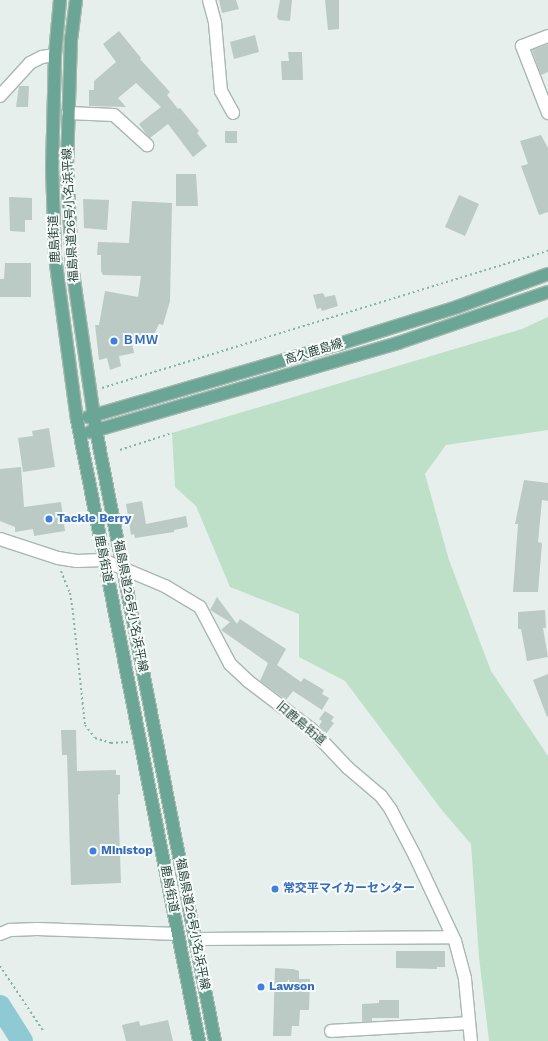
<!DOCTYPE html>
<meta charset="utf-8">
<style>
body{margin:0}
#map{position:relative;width:548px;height:1041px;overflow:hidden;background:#e6efeb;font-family:"Work Sans","Noto Sans JP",sans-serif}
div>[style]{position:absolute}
.green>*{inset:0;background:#bfe0c8}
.river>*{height:22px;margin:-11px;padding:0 11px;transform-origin:11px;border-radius:11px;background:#8ec9d4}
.building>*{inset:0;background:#bbcac4}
.path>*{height:2px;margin-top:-1px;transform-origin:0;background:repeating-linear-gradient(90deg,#86b3a5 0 2px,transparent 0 5px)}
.roads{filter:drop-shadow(1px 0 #a8b8b2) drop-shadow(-1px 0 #a8b8b2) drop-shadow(0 1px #a8b8b2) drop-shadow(0 -1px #a8b8b2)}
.minor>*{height:12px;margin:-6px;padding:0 6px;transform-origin:6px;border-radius:6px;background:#fff}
.major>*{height:12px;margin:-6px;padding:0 6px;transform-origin:6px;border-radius:6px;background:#6aa596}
.dots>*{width:11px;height:11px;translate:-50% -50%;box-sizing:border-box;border:2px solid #f7fbf9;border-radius:50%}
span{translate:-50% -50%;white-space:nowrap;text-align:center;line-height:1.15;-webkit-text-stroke:4px #f7fbf9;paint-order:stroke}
.street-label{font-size:12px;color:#24423a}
.shop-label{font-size:12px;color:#366cbe;font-weight:700}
.left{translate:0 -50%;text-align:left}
</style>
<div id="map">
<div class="green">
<div style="clip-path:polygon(548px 317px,548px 430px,446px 445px,425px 474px,449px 560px,491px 671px,548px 756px,548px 1041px,489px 1041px,479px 957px,471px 844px,441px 809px,345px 681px,299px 657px,299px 614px,230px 587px,196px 506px,175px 487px,172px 433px,522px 329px)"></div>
</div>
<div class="river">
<div style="left:0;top:1006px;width:41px;rotate:57.8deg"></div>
</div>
<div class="building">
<div style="clip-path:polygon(219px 0,236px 0,239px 9px,222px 13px)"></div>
<div style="clip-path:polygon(280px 0,292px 0,290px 21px,279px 20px,277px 17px)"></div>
<div style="clip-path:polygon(325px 0,339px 0,339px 29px,328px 30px)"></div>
<div style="clip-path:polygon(119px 31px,141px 58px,140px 59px,170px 92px,167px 95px,178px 109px,180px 108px,199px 131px,197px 133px,207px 146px,193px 157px,168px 124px,150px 138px,147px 135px,139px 124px,161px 107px,136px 83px,118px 98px,126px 107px,89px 106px,89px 90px,94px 90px,94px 81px,116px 62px,103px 44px)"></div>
<div style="clip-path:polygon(255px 35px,259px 52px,234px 59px,230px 42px)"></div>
<div style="clip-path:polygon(548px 44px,548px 72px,541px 75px,532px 50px)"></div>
<div style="clip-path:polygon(288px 52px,302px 52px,303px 80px,282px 80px,281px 61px,289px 61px)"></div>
<div style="clip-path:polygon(19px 86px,29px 86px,28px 107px,16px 107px)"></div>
<div style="clip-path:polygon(225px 131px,237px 131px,237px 143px,225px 143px)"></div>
<div style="clip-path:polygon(541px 135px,548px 148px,548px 212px,539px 215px,521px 166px,528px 164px,520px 141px)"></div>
<div style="clip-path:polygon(176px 174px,196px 174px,198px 206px,176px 206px)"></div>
<div style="clip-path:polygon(459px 195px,479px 204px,465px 236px,445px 227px)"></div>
<div style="clip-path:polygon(9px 197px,32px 198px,32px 220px,25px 220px,25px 232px,10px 231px)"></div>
<div style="clip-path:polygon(83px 199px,109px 200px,107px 230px,84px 228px)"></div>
<div style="clip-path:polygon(132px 201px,172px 203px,170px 301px,163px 325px,159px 324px,149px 345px,132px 344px,134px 353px,119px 356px,121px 366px,110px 370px,107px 358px,99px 360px,95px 325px,99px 325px,105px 291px,138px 297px,141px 276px,103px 275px,101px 271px,101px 255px,97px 255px,98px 242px,129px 243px)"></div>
<div style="clip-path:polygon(5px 263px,31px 263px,31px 297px,0 297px,0 279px,4px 279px)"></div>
<div style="clip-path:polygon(323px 293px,325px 297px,335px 295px,338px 306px,322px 311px,321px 308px,317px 309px,313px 295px)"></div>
<div style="clip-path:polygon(49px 428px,55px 467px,23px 472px,18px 438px,33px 436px,32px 431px)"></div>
<div style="clip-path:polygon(21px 467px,24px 507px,61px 502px,65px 531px,34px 536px,33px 529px,15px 532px,15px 527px,0 521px,0 469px)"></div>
<div style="clip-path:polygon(524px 480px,548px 483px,548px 501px,542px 500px,538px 542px,542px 543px,538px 592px,513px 592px,518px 524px,515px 524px)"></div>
<div style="clip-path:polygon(142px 501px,146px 524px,186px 516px,188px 527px,174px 530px,174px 532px,135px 538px,134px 534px,131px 535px,126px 504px)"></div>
<div style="clip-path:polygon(217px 597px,237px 624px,240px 619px,286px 649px,277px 665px,301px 682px,304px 678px,324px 690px,322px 694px,329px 698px,322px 710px,293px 691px,286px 700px,260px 681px,268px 663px,221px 630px,230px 622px,210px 610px)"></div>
<div style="clip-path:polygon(545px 610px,546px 628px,543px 628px,548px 657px,527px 661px,521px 629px,518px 629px,518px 612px)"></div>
<div style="clip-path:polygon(548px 674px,548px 716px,547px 717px,533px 680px)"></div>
<div style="clip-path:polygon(325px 711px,334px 717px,331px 721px,334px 723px,326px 734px,319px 726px,322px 721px,319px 719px)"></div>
<div style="clip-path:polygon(61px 730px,76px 730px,77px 771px,116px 770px,116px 775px,120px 775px,120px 794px,118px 795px,121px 883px,71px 885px,67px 755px,62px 755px)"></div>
<div style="clip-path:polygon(396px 951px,445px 951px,445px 967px,437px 967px,437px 969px,396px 968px)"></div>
<div style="clip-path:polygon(275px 968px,293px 969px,299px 971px,299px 979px,310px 979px,309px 1010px,300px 1010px,299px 1026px,292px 1026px,291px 1036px,273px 1036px)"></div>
<div style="clip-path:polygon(379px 1000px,399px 1000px,399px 1018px,372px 1018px,372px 1021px,362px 1022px,362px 1004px,379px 1003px)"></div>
<div style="clip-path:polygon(168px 1020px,173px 1041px,126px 1041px,122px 1025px,139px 1021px,140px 1026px)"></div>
</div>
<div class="path">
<div style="left:102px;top:388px;width:467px;rotate:-17.1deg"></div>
<div style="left:120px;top:450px;width:55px;rotate:-18.1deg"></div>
<div style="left:61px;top:571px;width:24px;rotate:68deg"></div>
<div style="left:70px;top:593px;width:20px;rotate:81deg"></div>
<div style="left:73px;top:613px;width:113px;rotate:83.9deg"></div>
<div style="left:85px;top:725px;width:16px;rotate:52deg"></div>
<div style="left:95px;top:738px;width:17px;rotate:17deg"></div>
<div style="left:111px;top:743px;width:18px;rotate:-3deg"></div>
<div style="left:0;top:966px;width:79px;rotate:56.3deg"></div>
</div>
<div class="roads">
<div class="minor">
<div style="left:209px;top:0;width:24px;rotate:75deg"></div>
<div style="left:215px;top:23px;width:68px;rotate:85deg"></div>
<div style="left:221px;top:91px;width:25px;rotate:61deg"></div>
<div style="left:548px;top:36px;width:28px;rotate:159deg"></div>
<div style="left:522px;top:46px;width:72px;rotate:68.8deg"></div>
<div style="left:0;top:96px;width:45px;rotate:-47.7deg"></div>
<div style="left:30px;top:63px;width:13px;rotate:-27deg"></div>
<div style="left:42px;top:57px;width:13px;rotate:-9deg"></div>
<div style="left:68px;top:113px;width:46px;rotate:2.5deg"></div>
<div style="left:114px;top:115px;width:45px;rotate:42.3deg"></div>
<div style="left:0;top:539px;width:61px;rotate:18.1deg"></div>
<div style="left:58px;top:558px;width:19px;rotate:9deg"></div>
<div style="left:77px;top:561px;width:26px;rotate:-2deg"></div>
<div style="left:103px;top:560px;width:67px;rotate:22.8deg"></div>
<div style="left:165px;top:586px;width:41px;rotate:31deg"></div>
<div style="left:200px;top:607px;width:64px;rotate:62.2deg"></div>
<div style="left:230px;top:664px;width:25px;rotate:43deg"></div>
<div style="left:248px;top:681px;width:78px;rotate:37.2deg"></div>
<div style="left:310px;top:728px;width:55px;rotate:46.5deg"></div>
<div style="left:348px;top:768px;width:43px;rotate:40.3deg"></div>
<div style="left:381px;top:796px;width:17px;rotate:54deg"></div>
<div style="left:391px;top:810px;width:52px;rotate:62.4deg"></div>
<div style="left:415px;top:856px;width:94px;rotate:64.8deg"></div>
<div style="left:455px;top:941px;width:39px;rotate:75deg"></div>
<div style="left:465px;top:979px;width:62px;rotate:84.5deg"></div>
<div style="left:0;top:934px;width:11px;rotate:-22deg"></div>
<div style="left:10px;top:930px;width:27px;rotate:-2deg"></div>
<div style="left:37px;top:929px;width:141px;rotate:2deg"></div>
<div style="left:195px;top:939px;width:258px;rotate:-0.4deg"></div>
<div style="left:331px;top:1031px;width:138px;rotate:-3.3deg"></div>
</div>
<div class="major">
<div style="left:60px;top:0;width:55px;rotate:95.2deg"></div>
<div style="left:55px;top:55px;width:111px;rotate:91.5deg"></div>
<div style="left:52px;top:166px;width:91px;rotate:88.1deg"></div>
<div style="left:55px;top:257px;width:164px;rotate:82.3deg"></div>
<div style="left:77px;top:420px;width:633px;rotate:78.89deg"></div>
<div style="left:76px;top:0;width:38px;rotate:97deg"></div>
<div style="left:71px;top:38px;width:130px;rotate:91.8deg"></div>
<div style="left:67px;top:168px;width:98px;rotate:87.1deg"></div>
<div style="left:72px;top:266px;width:166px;rotate:81.7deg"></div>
<div style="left:96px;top:430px;width:622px;rotate:78.98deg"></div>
<div style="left:88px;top:417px;width:258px;rotate:-16.2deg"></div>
<div style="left:336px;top:345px;width:127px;rotate:-17.4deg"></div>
<div style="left:457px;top:307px;width:97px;rotate:-19.9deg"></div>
<div style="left:90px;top:432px;width:321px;rotate:-16.1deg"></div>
<div style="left:398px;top:343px;width:158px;rotate:-18.8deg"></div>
</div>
</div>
<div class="dots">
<div style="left:114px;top:341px;background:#3f7fe0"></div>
<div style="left:49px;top:519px;background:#3f7fe0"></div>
<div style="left:93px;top:851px;background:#3f7fe0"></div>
<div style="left:275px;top:889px;background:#3f7fe0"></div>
<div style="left:261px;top:987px;background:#3f7fe0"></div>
</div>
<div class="street-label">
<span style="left:71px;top:215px;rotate:-93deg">福島県道26号小名浜平線</span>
<span style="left:55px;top:239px;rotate:-93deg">鹿島街道</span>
<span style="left:314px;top:352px;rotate:-17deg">高久鹿島線</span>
<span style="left:103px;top:559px;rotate:79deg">鹿島街道</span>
<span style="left:130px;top:606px;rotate:79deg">福島県道26号小名浜平線</span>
<span style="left:301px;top:724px;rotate:40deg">旧鹿島街道</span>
<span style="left:169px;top:889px;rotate:79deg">鹿島街道</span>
<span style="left:192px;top:924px;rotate:79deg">福島県道26号小名浜平線</span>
</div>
<div class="shop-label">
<span class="left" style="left:122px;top:341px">ＢＭＷ</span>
<span class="left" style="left:57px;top:519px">Tackle Berry</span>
<span class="left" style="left:101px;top:851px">Ministop</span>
<span class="left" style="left:283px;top:889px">常交平マイカーセンター</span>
<span class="left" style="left:269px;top:987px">Lawson</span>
</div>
</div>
